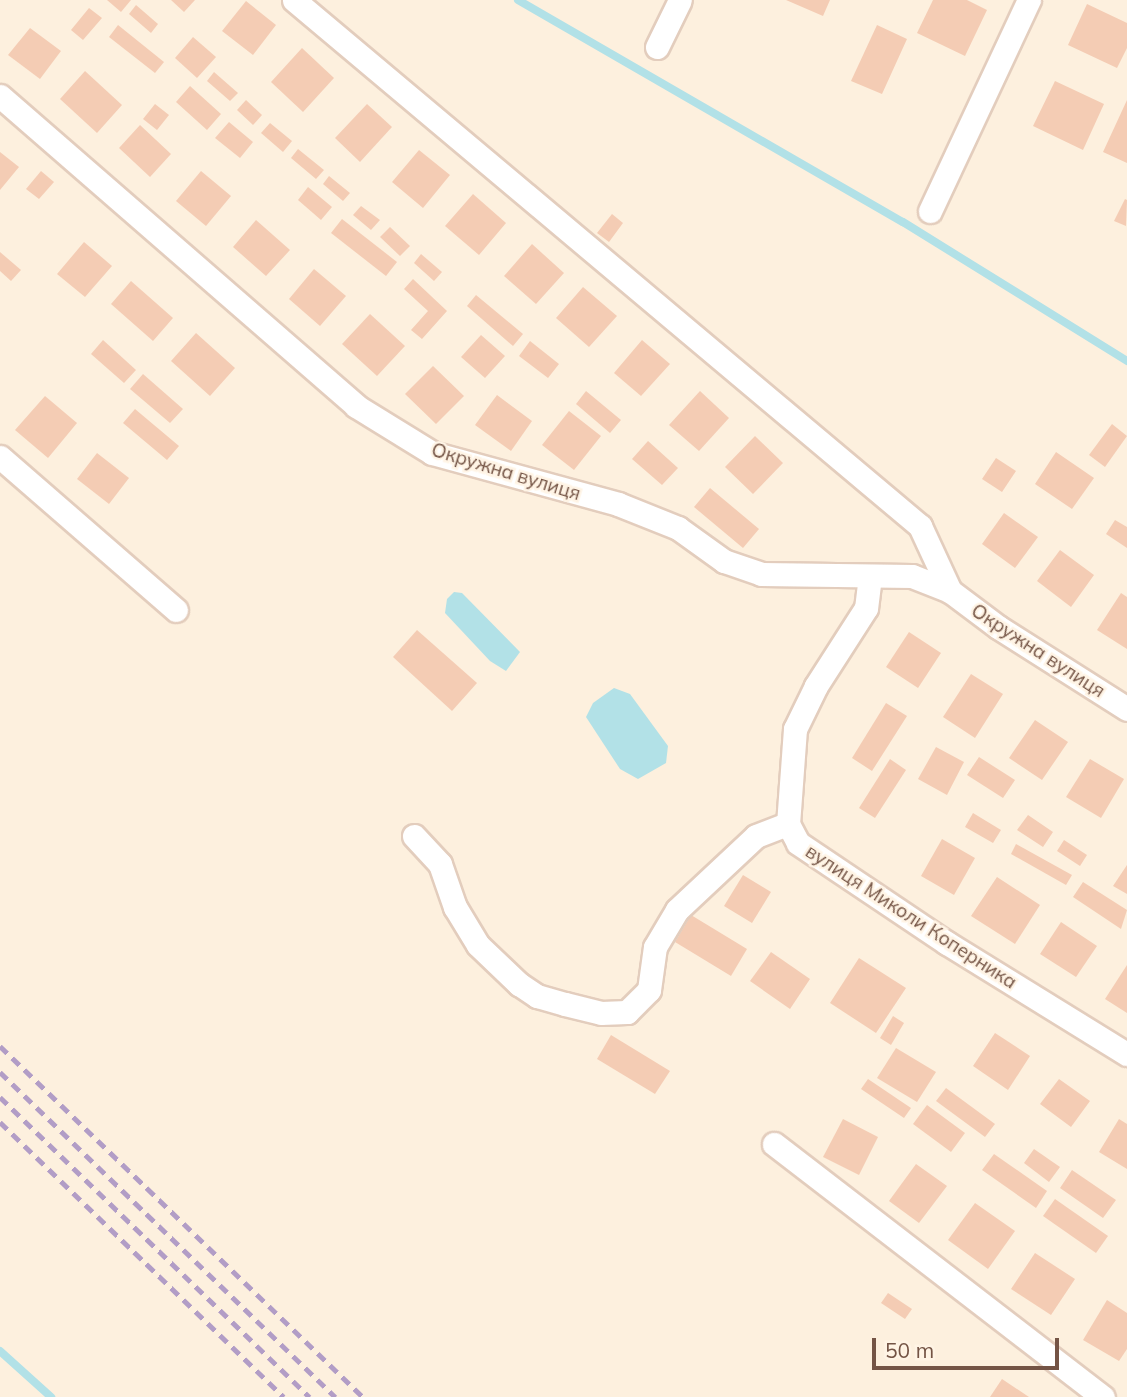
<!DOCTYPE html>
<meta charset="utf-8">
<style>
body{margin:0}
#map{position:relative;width:1127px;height:1397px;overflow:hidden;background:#fdf0de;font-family:Mulish,sans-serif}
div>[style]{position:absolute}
.water>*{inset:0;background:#b2e1e7}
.stream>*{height:8px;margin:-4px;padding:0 4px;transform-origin:4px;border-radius:4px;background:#b2e1e7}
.building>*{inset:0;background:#f4ccb4}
.roads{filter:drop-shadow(2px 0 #e3cdbd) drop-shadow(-2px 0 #e3cdbd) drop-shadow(0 2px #e3cdbd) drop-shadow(0 -2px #e3cdbd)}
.street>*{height:23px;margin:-11.5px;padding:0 11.5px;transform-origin:11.5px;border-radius:11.5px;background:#fff}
.rail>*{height:5px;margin-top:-2.5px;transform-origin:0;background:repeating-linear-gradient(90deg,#b29dc6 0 10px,transparent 0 17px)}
span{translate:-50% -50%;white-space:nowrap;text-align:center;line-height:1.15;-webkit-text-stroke:5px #fff4e5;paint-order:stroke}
.street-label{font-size:19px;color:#745445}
.scale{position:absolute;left:872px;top:1338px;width:187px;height:32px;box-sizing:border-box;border:4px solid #745445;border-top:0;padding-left:9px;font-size:21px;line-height:24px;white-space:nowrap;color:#745445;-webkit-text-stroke:5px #fff4e5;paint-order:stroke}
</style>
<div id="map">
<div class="water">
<div style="clip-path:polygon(454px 592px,462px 593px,520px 652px,506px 671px,490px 661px,445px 613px,447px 599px)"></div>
<div style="clip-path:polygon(614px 688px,630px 694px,668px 746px,666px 763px,638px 779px,620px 769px,586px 717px,593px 703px)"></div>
</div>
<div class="stream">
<div style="left:518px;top:0;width:444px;rotate:30deg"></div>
<div style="left:903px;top:222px;width:264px;rotate:31.8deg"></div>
<div style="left:0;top:1351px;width:69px;rotate:42deg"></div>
</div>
<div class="building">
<div style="clip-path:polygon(107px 0,131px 0,121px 12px)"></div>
<div style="clip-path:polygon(171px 0,195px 0,184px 12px)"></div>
<div style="clip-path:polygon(786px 0,830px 0,823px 16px)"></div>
<div style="clip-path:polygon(933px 0,967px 0,987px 10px,965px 56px,917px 33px)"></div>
<div style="clip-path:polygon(246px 1px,276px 25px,253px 55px,222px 31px)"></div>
<div style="clip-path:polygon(1087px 4px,1127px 23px,1127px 48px,1117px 68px,1068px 45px)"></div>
<div style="clip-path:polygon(136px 5px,158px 24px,151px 33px,129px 14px)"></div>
<div style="clip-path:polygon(89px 8px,102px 18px,83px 40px,71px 30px)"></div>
<div style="clip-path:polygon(118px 25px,164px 62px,155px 73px,109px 37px)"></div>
<div style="clip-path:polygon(877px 25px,907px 39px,882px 94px,851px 81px)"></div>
<div style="clip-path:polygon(30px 28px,61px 51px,40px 79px,8px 55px)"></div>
<div style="clip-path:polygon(193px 37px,216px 57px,197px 78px,175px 58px)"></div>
<div style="clip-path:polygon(302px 48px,334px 78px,303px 112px,271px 82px)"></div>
<div style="clip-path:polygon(85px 71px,122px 105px,97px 133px,60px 99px)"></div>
<div style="clip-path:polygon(214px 72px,238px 93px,230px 101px,207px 81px)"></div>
<div style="clip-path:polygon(1055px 81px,1104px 104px,1083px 150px,1033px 126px)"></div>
<div style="clip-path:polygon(190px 86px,221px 114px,207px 130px,176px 102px)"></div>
<div style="clip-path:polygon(246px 100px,262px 115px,253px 125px,237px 110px)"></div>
<div style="clip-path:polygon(1127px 100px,1127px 163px,1103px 152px)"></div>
<div style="clip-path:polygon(155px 104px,169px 115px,157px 130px,143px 119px)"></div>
<div style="clip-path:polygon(367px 104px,392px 127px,360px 162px,335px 138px)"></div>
<div style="clip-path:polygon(229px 122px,253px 142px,240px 158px,215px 138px)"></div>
<div style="clip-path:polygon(270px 123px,292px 141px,283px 152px,261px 133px)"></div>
<div style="clip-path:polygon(140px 125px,171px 154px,150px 177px,119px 148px)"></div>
<div style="clip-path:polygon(298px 149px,324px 170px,316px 179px,291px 158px)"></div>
<div style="clip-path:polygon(419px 150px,450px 175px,423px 208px,392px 182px)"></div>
<div style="clip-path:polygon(0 152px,19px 167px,0 190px)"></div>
<div style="clip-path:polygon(41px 171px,54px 182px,39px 199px,26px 189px)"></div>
<div style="clip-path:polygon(201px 171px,231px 196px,206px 226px,176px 201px)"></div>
<div style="clip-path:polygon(329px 176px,350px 193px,343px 201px,323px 184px)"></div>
<div style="clip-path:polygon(308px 187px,332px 207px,321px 220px,298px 200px)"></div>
<div style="clip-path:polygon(473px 194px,506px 223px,479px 255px,445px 226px)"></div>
<div style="clip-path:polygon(1125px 199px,1127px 200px,1126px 226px,1114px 221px)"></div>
<div style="clip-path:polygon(361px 206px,380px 220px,371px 230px,353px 215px)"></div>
<div style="clip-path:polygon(612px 214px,623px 223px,609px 242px,597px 233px)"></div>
<div style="clip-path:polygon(342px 219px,397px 262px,386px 276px,331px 233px)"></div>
<div style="clip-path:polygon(256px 220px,290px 250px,266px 276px,233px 247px)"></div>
<div style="clip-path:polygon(390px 227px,410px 246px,400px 256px,380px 237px)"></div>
<div style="clip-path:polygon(84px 242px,112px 266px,85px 297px,57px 274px)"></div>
<div style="clip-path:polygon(532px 244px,564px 273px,536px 304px,504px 276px)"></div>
<div style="clip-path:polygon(0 252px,21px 270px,11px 281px,0 271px)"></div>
<div style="clip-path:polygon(421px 254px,442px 272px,434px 281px,414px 263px)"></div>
<div style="clip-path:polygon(314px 269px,346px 296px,320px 326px,289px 299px)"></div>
<div style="clip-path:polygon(413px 279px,447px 311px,422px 339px,411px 330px,428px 311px,404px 289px)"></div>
<div style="clip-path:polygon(131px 281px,173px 318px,153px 341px,111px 304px)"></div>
<div style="clip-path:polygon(583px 287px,617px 316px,589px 347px,556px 318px)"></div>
<div style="clip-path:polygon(476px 295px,523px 334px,513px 346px,467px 306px)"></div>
<div style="clip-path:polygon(370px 314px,405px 346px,377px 376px,342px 344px)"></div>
<div style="clip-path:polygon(196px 333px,235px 368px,210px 396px,171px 361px)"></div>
<div style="clip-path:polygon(481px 335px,505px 356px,485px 378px,461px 357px)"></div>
<div style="clip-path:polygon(103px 340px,136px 370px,124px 383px,91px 354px)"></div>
<div style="clip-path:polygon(642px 340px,670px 364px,641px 396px,614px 373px)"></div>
<div style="clip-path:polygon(530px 341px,559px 364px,548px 378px,519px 356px)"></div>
<div style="clip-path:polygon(433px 366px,464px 396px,436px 424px,405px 394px)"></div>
<div style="clip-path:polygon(143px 374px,183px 409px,170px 423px,130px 389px)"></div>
<div style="clip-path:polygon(586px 391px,621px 420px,610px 433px,576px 404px)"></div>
<div style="clip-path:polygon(700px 391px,729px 418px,699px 451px,669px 425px)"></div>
<div style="clip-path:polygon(497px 395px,532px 421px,511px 451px,475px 425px)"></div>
<div style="clip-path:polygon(45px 396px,77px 423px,48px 458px,15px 430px)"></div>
<div style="clip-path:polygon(135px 409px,179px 446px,167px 460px,123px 423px)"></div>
<div style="clip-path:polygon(569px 411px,601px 436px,574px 470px,542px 445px)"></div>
<div style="clip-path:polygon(1112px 424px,1127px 436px,1105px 467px,1089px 455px)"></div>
<div style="clip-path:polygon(755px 436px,783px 463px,753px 494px,725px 467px)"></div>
<div style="clip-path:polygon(648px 441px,678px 468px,662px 485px,632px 459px)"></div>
<div style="clip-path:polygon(1056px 452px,1094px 478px,1072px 509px,1035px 484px)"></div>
<div style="clip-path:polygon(97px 453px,129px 478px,109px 504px,77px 479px)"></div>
<div style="clip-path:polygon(996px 458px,1016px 471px,1002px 492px,982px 479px)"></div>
<div style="clip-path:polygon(710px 488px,759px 529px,743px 548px,694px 507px)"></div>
<div style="clip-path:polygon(1004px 513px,1038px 537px,1015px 568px,982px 544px)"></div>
<div style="clip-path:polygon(1115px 520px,1127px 527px,1127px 548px,1106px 534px)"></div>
<div style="clip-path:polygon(1060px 550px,1094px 575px,1071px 607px,1037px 581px)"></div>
<div style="clip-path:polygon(1121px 593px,1127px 597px,1127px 649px,1097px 630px)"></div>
<div style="clip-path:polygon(417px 630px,477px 683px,452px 711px,393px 657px)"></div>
<div style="clip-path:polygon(909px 632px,941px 653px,918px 688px,886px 667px)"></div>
<div style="clip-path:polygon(971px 674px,1003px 694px,975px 738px,943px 717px)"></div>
<div style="clip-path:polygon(886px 703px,907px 716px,872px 771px,852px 758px)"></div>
<div style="clip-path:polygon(1035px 720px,1068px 742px,1042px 780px,1009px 758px)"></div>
<div style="clip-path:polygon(936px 747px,964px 762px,947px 795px,918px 779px)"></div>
<div style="clip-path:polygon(979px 757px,1015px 780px,1003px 798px,967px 775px)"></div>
<div style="clip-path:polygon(890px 759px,906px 770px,875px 818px,859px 808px)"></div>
<div style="clip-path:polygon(1090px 759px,1124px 779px,1101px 818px,1066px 797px)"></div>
<div style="clip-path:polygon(973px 813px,1001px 830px,993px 843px,965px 827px)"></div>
<div style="clip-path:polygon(1028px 815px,1053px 832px,1043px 847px,1017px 830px)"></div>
<div style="clip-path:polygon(942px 839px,975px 858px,954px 895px,921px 876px)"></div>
<div style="clip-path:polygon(1064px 840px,1087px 855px,1080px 866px,1057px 851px)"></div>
<div style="clip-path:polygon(1016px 844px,1072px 875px,1066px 885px,1011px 854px)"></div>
<div style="clip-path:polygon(1127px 865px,1127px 894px,1113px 886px)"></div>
<div style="clip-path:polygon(743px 875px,771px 892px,752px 923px,724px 906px)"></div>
<div style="clip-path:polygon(997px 877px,1040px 905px,1015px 944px,971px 916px)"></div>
<div style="clip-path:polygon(1083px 882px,1127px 910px,1121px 929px,1073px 897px)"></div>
<div style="clip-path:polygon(691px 915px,747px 949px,731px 976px,675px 942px)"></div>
<div style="clip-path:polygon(1061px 922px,1097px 946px,1076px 977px,1040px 954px)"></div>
<div style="clip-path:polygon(771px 952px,810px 979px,790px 1009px,750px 981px)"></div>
<div style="clip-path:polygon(859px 958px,906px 988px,876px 1033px,830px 1003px)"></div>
<div style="clip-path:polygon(1127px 965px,1127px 1013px,1105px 999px)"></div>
<div style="clip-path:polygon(893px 1016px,904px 1023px,891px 1045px,880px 1038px)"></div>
<div style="clip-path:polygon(995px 1033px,1030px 1056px,1008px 1090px,973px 1066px)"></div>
<div style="clip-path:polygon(611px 1035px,670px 1071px,655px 1094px,597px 1059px)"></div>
<div style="clip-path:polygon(896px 1048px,936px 1072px,917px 1102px,877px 1078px)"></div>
<div style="clip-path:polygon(868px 1079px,911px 1108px,904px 1118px,861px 1089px)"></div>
<div style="clip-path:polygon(1059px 1079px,1090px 1101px,1071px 1127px,1040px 1104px)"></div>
<div style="clip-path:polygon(946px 1088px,995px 1124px,985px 1137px,936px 1101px)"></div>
<div style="clip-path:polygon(927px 1105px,965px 1133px,951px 1152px,913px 1124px)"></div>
<div style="clip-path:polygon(843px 1119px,878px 1137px,859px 1175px,823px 1157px)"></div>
<div style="clip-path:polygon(1119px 1119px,1127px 1124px,1127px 1169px,1099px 1152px)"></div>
<div style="clip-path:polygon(1034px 1149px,1060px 1167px,1049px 1182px,1024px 1163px)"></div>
<div style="clip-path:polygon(994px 1154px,1047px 1191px,1036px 1208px,982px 1170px)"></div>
<div style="clip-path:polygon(916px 1164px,947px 1186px,919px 1223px,889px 1201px)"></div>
<div style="clip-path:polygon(1072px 1170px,1116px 1200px,1103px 1218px,1060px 1188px)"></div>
<div style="clip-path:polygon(1055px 1199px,1108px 1236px,1096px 1253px,1043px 1216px)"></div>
<div style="clip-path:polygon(975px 1203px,1015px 1231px,988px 1269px,948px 1240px)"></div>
<div style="clip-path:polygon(1035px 1253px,1075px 1279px,1051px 1315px,1011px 1289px)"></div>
<div style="clip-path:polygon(888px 1293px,912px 1309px,905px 1319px,881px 1303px)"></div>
<div style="clip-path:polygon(1107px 1300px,1127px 1313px,1127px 1349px,1119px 1361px,1083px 1340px)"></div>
<div style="clip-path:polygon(1002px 1379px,1029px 1397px,990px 1397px)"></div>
</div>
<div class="roads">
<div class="street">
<div style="left:294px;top:0;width:818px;rotate:40.04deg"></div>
<div style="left:920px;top:526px;width:72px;rotate:65.2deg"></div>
<div style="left:657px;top:47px;width:52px;rotate:-63.9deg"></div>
<div style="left:0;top:96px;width:472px;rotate:41deg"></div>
<div style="left:356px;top:406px;width:89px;rotate:31.7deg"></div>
<div style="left:432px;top:453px;width:193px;rotate:15.3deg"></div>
<div style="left:618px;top:504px;width:65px;rotate:21.8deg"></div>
<div style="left:678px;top:528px;width:57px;rotate:35.7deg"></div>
<div style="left:724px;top:561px;width:39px;rotate:19deg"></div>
<div style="left:761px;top:574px;width:151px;rotate:0.8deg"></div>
<div style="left:912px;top:576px;width:41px;rotate:21.5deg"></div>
<div style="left:950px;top:591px;width:60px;rotate:36.9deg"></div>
<div style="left:998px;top:627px;width:153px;rotate:32.4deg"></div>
<div style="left:930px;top:211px;width:233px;rotate:-64.9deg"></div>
<div style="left:0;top:457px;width:233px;rotate:41deg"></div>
<div style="left:870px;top:576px;width:32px;rotate:97deg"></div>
<div style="left:866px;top:608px;width:93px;rotate:122.7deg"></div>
<div style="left:816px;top:686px;width:48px;rotate:116deg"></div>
<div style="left:795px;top:729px;width:95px;rotate:94.2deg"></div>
<div style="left:788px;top:824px;width:21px;rotate:62deg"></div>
<div style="left:798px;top:843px;width:179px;rotate:33.9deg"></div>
<div style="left:947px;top:943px;width:211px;rotate:31.7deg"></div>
<div style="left:414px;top:836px;width:38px;rotate:47deg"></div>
<div style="left:440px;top:864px;width:46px;rotate:70.8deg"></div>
<div style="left:455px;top:907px;width:44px;rotate:58.8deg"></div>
<div style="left:478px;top:945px;width:57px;rotate:43.6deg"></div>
<div style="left:519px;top:984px;width:22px;rotate:34deg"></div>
<div style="left:537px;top:996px;width:29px;rotate:16deg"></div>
<div style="left:565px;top:1004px;width:37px;rotate:14deg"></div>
<div style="left:601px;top:1013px;width:26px;rotate:-2deg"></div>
<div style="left:627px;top:1012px;width:31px;rotate:-45deg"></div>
<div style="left:649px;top:990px;width:43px;rotate:-82.1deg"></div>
<div style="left:655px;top:947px;width:43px;rotate:-59.3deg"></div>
<div style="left:677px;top:910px;width:108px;rotate:-43.1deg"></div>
<div style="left:756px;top:836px;width:34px;rotate:-21deg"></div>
<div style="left:774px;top:1144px;width:415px;rotate:37.6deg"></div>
</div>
</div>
<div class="rail">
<div style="left:0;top:1046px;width:505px;rotate:44.04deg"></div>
<div style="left:0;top:1072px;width:467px;rotate:44.1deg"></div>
<div style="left:0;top:1097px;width:431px;rotate:44.1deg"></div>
<div style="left:0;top:1122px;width:395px;rotate:44.1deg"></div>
</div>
<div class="street-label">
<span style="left:506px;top:472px;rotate:17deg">Окружна вулиця</span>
<span style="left:1038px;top:651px;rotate:33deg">Окружна вулиця</span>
<span style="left:911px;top:917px;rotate:33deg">вулиця Миколи Коперника</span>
</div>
<div class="scale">50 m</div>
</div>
